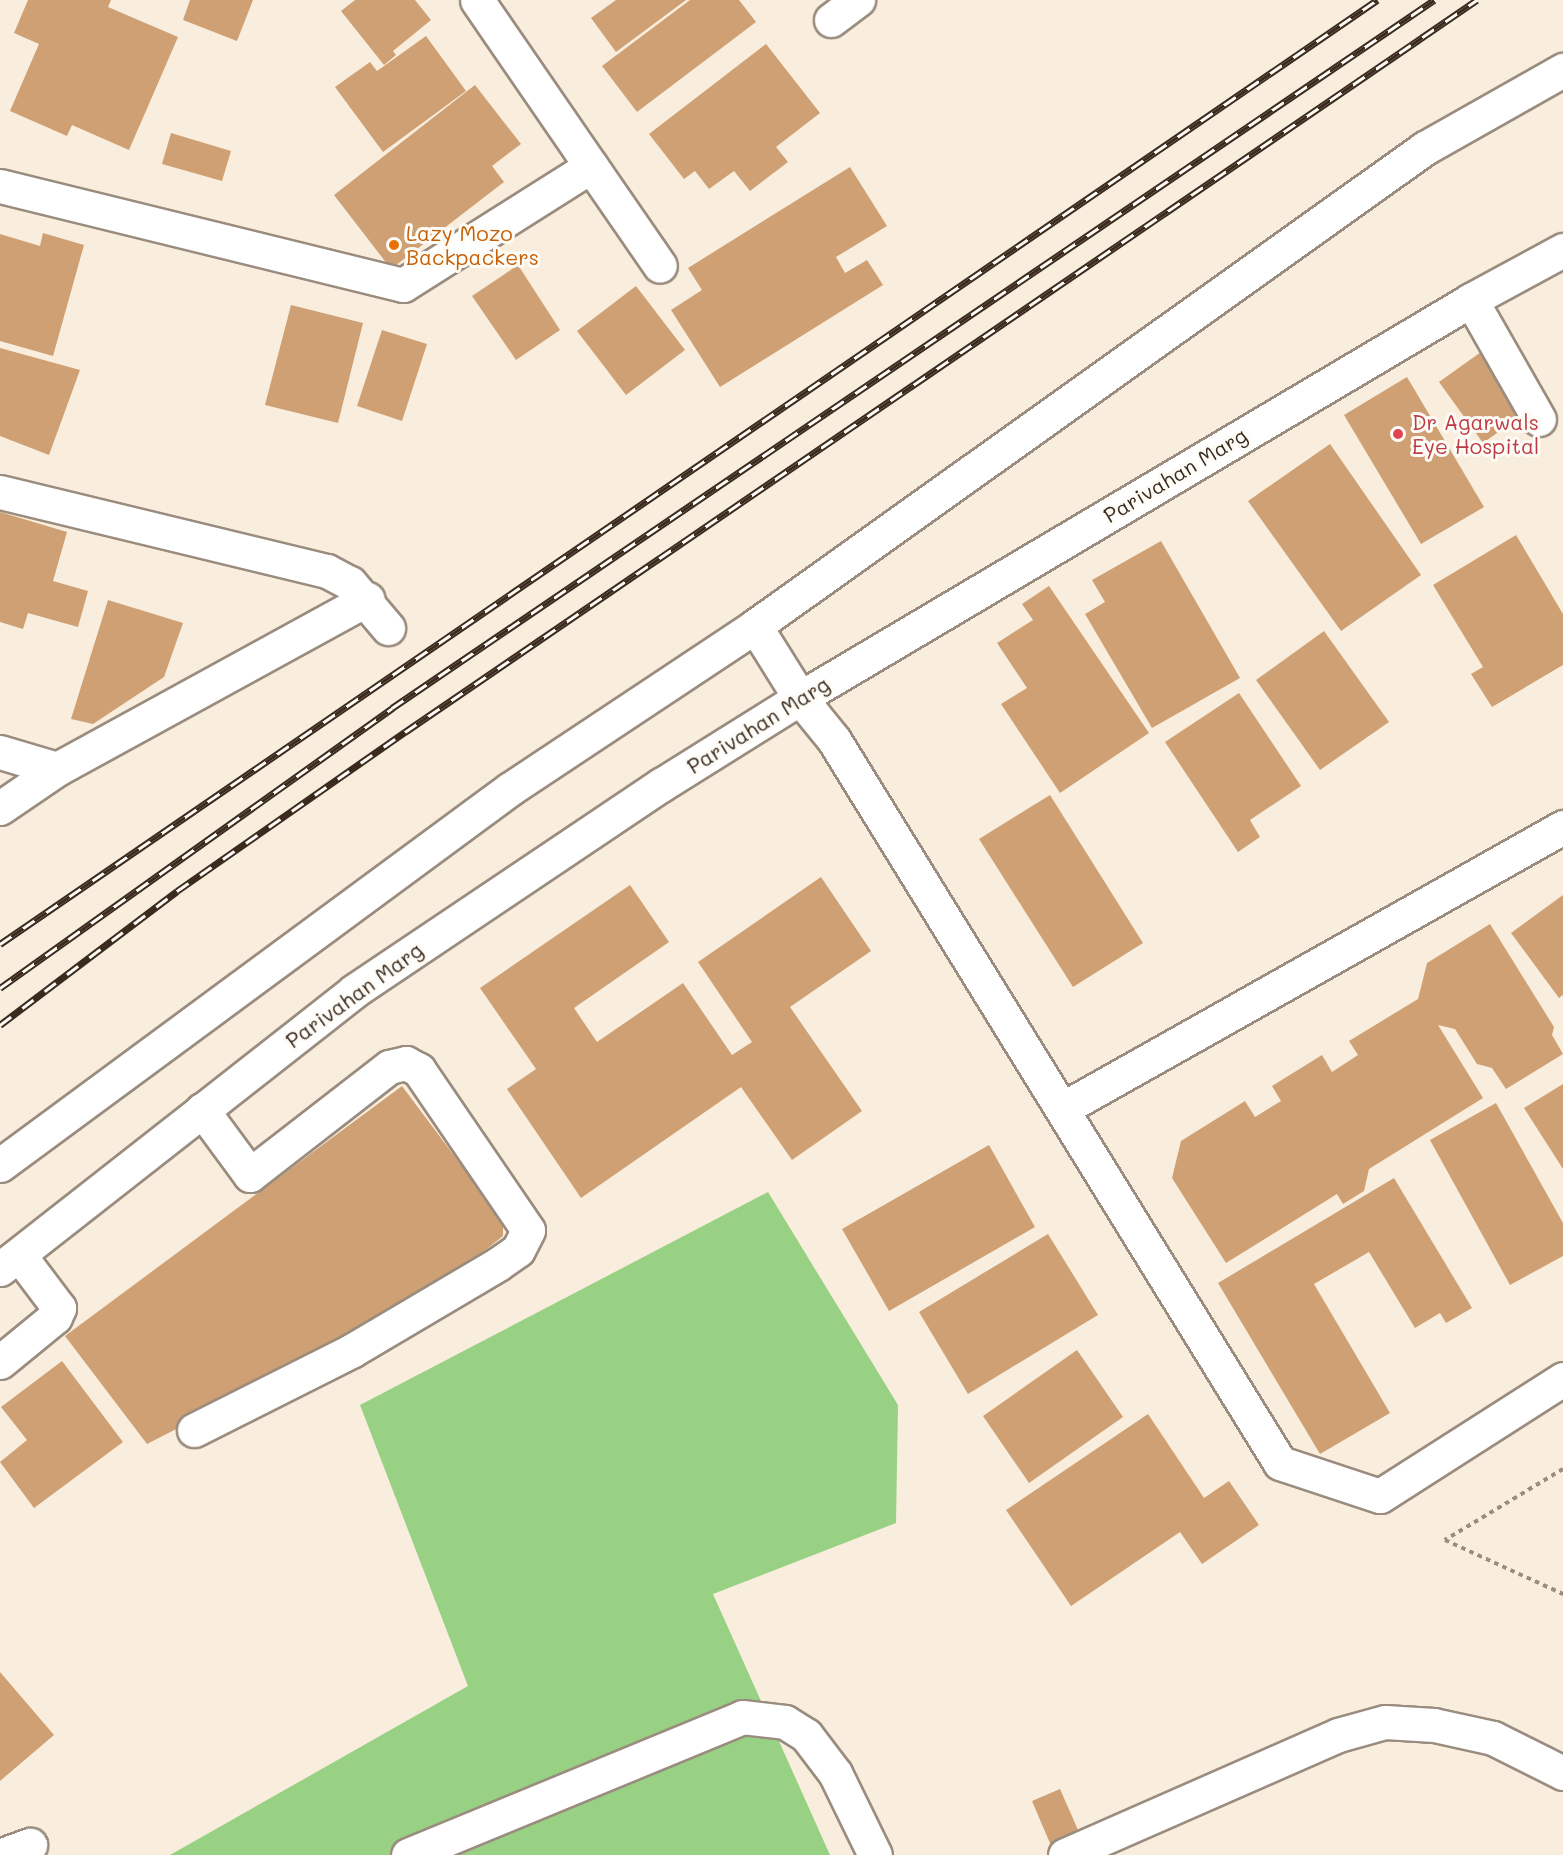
<!DOCTYPE html>
<style>
body{margin:0}
#map{position:relative;width:1563px;height:1855px;overflow:hidden;background:#f9eede;font-family:Mali,sans-serif}
div>[style]{position:absolute}
.green>*{inset:0;background:#98d184}
.building>*{inset:0;background:#cea073}
.path>*{height:4px;margin-top:-2px;transform-origin:0;background:repeating-linear-gradient(90deg,#9a8c7e 0 4.5px,transparent 0 9px)}
.roads{filter:drop-shadow(2px 0 #9a8c7e) drop-shadow(-2px 0 #9a8c7e) drop-shadow(0 2px #9a8c7e) drop-shadow(0 -2px #9a8c7e)}
.minor>*{height:33px;margin:-16.5px;padding:0 16.5px;transform-origin:16.5px;border-radius:16.5px;background:#fff}
.rail>*{height:7px;margin-top:-3.5px;transform-origin:0;background:repeating-linear-gradient(90deg,#fdfcf7 0 14px,#3b2a1e 0 28px);box-sizing:border-box;border-block:2px solid #3b2a1e}
.dots>*{width:16px;height:16px;translate:-50% -50%;box-sizing:border-box;border:3px solid #fdfcf7;border-radius:50%}
span{translate:-50% -50%;white-space:nowrap;text-align:center;line-height:1.15;-webkit-text-stroke:6px #fdfcf7;paint-order:stroke}
.food-label{font-size:21px;color:#c56008}
.left{translate:0 -50%;text-align:left}
.health-label{font-size:21px;color:#be3a42}
.street-label{font-size:21px;color:#3b2a1e}
</style>
<div id="map">
<div class="green">
<div style="clip-path:polygon(768px 1192px,898px 1405px,896px 1523px,713px 1594px,830px 1855px,170px 1855px,468px 1686px,360px 1405px)"></div>
</div>
<div class="building">
<div style="clip-path:polygon(28px 0,111px 0,108px 7px,178px 37px,129px 150px,72px 125px,67px 136px,10px 111px,39px 44px,14px 33px)"></div>
<div style="clip-path:polygon(190px 0,253px 0,237px 41px,183px 20px)"></div>
<div style="clip-path:polygon(355px 0,415px 0,431px 20px,393px 51px,396px 55px,384px 65px,341px 11px)"></div>
<div style="clip-path:polygon(616px 0,686px 0,616px 52px,591px 18px)"></div>
<div style="clip-path:polygon(690px 0,739px 0,756px 22px,637px 112px,602px 66px)"></div>
<div style="clip-path:polygon(426px 36px,466px 91px,383px 152px,335px 87px,370px 62px,377px 71px)"></div>
<div style="clip-path:polygon(766px 44px,820px 113px,776px 147px,788px 162px,750px 191px,734px 171px,709px 189px,695px 171px,684px 179px,649px 134px)"></div>
<div style="clip-path:polygon(475px 85px,521px 144px,492px 166px,504px 182px,391px 269px,334px 195px)"></div>
<div style="clip-path:polygon(171px 133px,231px 151px,222px 181px,162px 164px)"></div>
<div style="clip-path:polygon(850px 167px,887px 226px,836px 257px,845px 273px,867px 260px,883px 285px,720px 387px,671px 310px,702px 290px,688px 268px)"></div>
<div style="clip-path:polygon(43px 233px,84px 245px,53px 356px,0 341px,0 234px,40px 246px)"></div>
<div style="clip-path:polygon(518px 265px,560px 330px,516px 360px,472px 296px)"></div>
<div style="clip-path:polygon(636px 286px,685px 350px,626px 395px,577px 331px)"></div>
<div style="clip-path:polygon(291px 305px,363px 323px,338px 423px,265px 405px)"></div>
<div style="clip-path:polygon(382px 330px,427px 344px,402px 421px,357px 406px)"></div>
<div style="clip-path:polygon(0 348px,80px 370px,49px 455px,0 436px)"></div>
<div style="clip-path:polygon(1481px 352px,1525px 413px,1483px 443px,1439px 382px)"></div>
<div style="clip-path:polygon(1407px 377px,1484px 507px,1421px 544px,1344px 415px)"></div>
<div style="clip-path:polygon(1330px 444px,1421px 575px,1341px 631px,1248px 501px)"></div>
<div style="clip-path:polygon(0 512px,67px 532px,53px 581px,88px 591px,78px 627px,28px 613px,23px 629px,0 622px)"></div>
<div style="clip-path:polygon(1516px 535px,1563px 614px,1563px 665px,1492px 707px,1471px 674px,1483px 667px,1433px 585px)"></div>
<div style="clip-path:polygon(1161px 541px,1240px 678px,1152px 728px,1085px 614px,1105px 602px,1092px 580px)"></div>
<div style="clip-path:polygon(1049px 586px,1149px 733px,1060px 793px,1001px 704px,1027px 688px,997px 643px,1033px 620px,1022px 604px)"></div>
<div style="clip-path:polygon(108px 600px,183px 623px,164px 677px,93px 724px,71px 719px)"></div>
<div style="clip-path:polygon(1324px 631px,1389px 722px,1320px 770px,1256px 680px)"></div>
<div style="clip-path:polygon(1239px 693px,1301px 786px,1250px 820px,1260px 837px,1238px 852px,1165px 742px)"></div>
<div style="clip-path:polygon(1050px 795px,1143px 943px,1073px 987px,979px 839px)"></div>
<div style="clip-path:polygon(821px 877px,871px 951px,790px 1007px,862px 1111px,792px 1160px,741px 1087px,581px 1198px,507px 1089px,536px 1069px,480px 988px,630px 885px,669px 942px,574px 1008px,597px 1042px,683px 983px,732px 1055px,752px 1042px,698px 962px)"></div>
<div style="clip-path:polygon(1563px 895px,1563px 995px,1559px 998px,1511px 933px)"></div>
<div style="clip-path:polygon(1490px 924px,1554px 1027px,1552px 1035px,1563px 1054px,1506px 1089px,1492px 1068px,1477px 1064px,1455px 1029px,1438px 1025px,1483px 1098px,1369px 1169px,1364px 1191px,1343px 1204px,1337px 1194px,1226px 1263px,1172px 1178px,1181px 1141px,1245px 1101px,1255px 1117px,1281px 1101px,1272px 1086px,1322px 1055px,1332px 1072px,1358px 1055px,1349px 1041px,1418px 999px,1427px 963px)"></div>
<div style="clip-path:polygon(1563px 1084px,1563px 1169px,1524px 1108px)"></div>
<div style="clip-path:polygon(402px 1086px,503px 1221px,503px 1236px,416px 1306px,147px 1444px,65px 1336px)"></div>
<div style="clip-path:polygon(1496px 1103px,1563px 1223px,1563px 1256px,1510px 1285px,1430px 1140px)"></div>
<div style="clip-path:polygon(989px 1145px,1035px 1227px,889px 1311px,842px 1229px)"></div>
<div style="clip-path:polygon(1394px 1178px,1472px 1308px,1446px 1323px,1440px 1313px,1415px 1328px,1369px 1252px,1314px 1284px,1390px 1413px,1320px 1454px,1218px 1283px)"></div>
<div style="clip-path:polygon(1048px 1234px,1098px 1315px,968px 1394px,919px 1312px)"></div>
<div style="clip-path:polygon(1077px 1350px,1123px 1417px,1029px 1483px,983px 1416px)"></div>
<div style="clip-path:polygon(62px 1361px,123px 1442px,34px 1508px,0 1462px,27px 1440px,1px 1407px)"></div>
<div style="clip-path:polygon(1148px 1414px,1204px 1498px,1229px 1481px,1259px 1525px,1202px 1564px,1180px 1532px,1071px 1606px,1006px 1510px)"></div>
<div style="clip-path:polygon(0 1672px,54px 1735px,0 1781px)"></div>
<div style="clip-path:polygon(1060px 1789px,1089px 1855px,1055px 1855px,1032px 1801px)"></div>
</div>
<div class="path">
<div style="left:1563px;top:1469px;width:138px;rotate:149deg"></div>
<div style="left:1445px;top:1540px;width:130px;rotate:24.6deg"></div>
</div>
<div class="roads">
<div class="minor">
<div style="left:831px;top:20px;width:34px;rotate:-37deg"></div>
<div style="left:591px;top:166px;width:121px;rotate:55.4deg"></div>
<div style="left:0;top:186px;width:415px;rotate:13.8deg"></div>
<div style="left:403px;top:285px;width:222px;rotate:-32.3deg"></div>
<div style="left:591px;top:166px;width:201px;rotate:-124.5deg"></div>
<div style="left:1471px;top:300px;width:137px;rotate:60.3deg"></div>
<div style="left:0;top:492px;width:336px;rotate:13.6deg"></div>
<div style="left:327px;top:571px;width:26px;rotate:28deg"></div>
<div style="left:350px;top:583px;width:59px;rotate:49.8deg"></div>
<div style="left:755px;top:626px;width:85px;rotate:58deg"></div>
<div style="left:800px;top:698px;width:54px;rotate:51deg"></div>
<div style="left:834px;top:740px;width:849px;rotate:58.33deg"></div>
<div style="left:1280px;top:1463px;width:105px;rotate:18.3deg"></div>
<div style="left:1380px;top:1496px;width:217px;rotate:-32.6deg"></div>
<div style="left:0;top:752px;width:59px;rotate:16.6deg"></div>
<div style="left:0;top:808px;width:69px;rotate:-34.4deg"></div>
<div style="left:57px;top:769px;width:354px;rotate:-28.7deg"></div>
<div style="left:1062px;top:1109px;width:575px;rotate:-29.37deg"></div>
<div style="left:0;top:1165px;width:634px;rotate:-36.4deg"></div>
<div style="left:510px;top:789px;width:294px;rotate:-33.6deg"></div>
<div style="left:755px;top:626px;width:823px;rotate:-35.51deg"></div>
<div style="left:1425px;top:148px;width:159px;rotate:-29.5deg"></div>
<div style="left:0;top:1269px;width:450px;rotate:-38.1deg"></div>
<div style="left:354px;top:991px;width:370px;rotate:-33.9deg"></div>
<div style="left:661px;top:785px;width:164px;rotate:-32deg"></div>
<div style="left:800px;top:698px;width:780px;rotate:-30.67deg"></div>
<div style="left:1471px;top:300px;width:105px;rotate:-28.5deg"></div>
<div style="left:0;top:1362px;width:71px;rotate:-39.3deg"></div>
<div style="left:55px;top:1317px;width:10px;rotate:-66deg"></div>
<div style="left:59px;top:1308px;width:66px;rotate:-127deg"></div>
<div style="left:194px;top:1430px;width:176px;rotate:-26.7deg"></div>
<div style="left:351px;top:1351px;width:171px;rotate:-30.6deg"></div>
<div style="left:498px;top:1264px;width:24px;rotate:-35deg"></div>
<div style="left:518px;top:1250px;width:22px;rotate:-63deg"></div>
<div style="left:528px;top:1230px;width:194px;rotate:-124.3deg"></div>
<div style="left:419px;top:1070px;width:15px;rotate:-152deg"></div>
<div style="left:406px;top:1063px;width:17px;rotate:167deg"></div>
<div style="left:389px;top:1067px;width:176px;rotate:142.2deg"></div>
<div style="left:250px;top:1175px;width:81px;rotate:-126.4deg"></div>
<div style="left:2px;top:1855px;width:30px;rotate:-20deg"></div>
<div style="left:408px;top:1855px;width:361px;rotate:-22.4deg"></div>
<div style="left:742px;top:1717px;width:43px;rotate:6.6deg"></div>
<div style="left:785px;top:1722px;width:25px;rotate:32deg"></div>
<div style="left:806px;top:1735px;width:48px;rotate:52.7deg"></div>
<div style="left:835px;top:1773px;width:91px;rotate:64deg"></div>
<div style="left:1065px;top:1855px;width:298px;rotate:-23.7deg"></div>
<div style="left:1338px;top:1735px;width:49px;rotate:-15.5deg"></div>
<div style="left:1385px;top:1722px;width:49px;rotate:3.5deg"></div>
<div style="left:1434px;top:1725px;width:60px;rotate:12.4deg"></div>
<div style="left:1493px;top:1738px;width:78px;rotate:26.6deg"></div>
</div>
</div>
<div class="rail">
<div style="left:0;top:944px;width:1670px;rotate:-34.43deg"></div>
<div style="left:0;top:988px;width:482px;rotate:-35.5deg"></div>
<div style="left:392px;top:708px;width:1260px;rotate:-34.19deg"></div>
<div style="left:0;top:1025px;width:222px;rotate:-37.1deg"></div>
<div style="left:177px;top:891px;width:278px;rotate:-34.9deg"></div>
<div style="left:405px;top:732px;width:1298px;rotate:-34.33deg"></div>
</div>
<div class="dots">
<div style="left:394px;top:245px;background:#e8710a"></div>
<div style="left:1398px;top:434px;background:#e0444e"></div>
</div>
<div class="food-label">
<span class="left" style="left:406px;top:245px">Lazy Mozo<br>Backpackers</span>
</div>
<div class="health-label">
<span class="left" style="left:1412px;top:434px">Dr Agarwals<br>Eye Hospital</span>
</div>
<div class="street-label">
<span style="left:1175px;top:475px;rotate:-31deg">Parivahan Marg</span>
<span style="left:758px;top:725px;rotate:-32deg">Parivahan Marg</span>
<span style="left:354px;top:995px;rotate:-36deg">Parivahan Marg</span>
</div>
</div>
